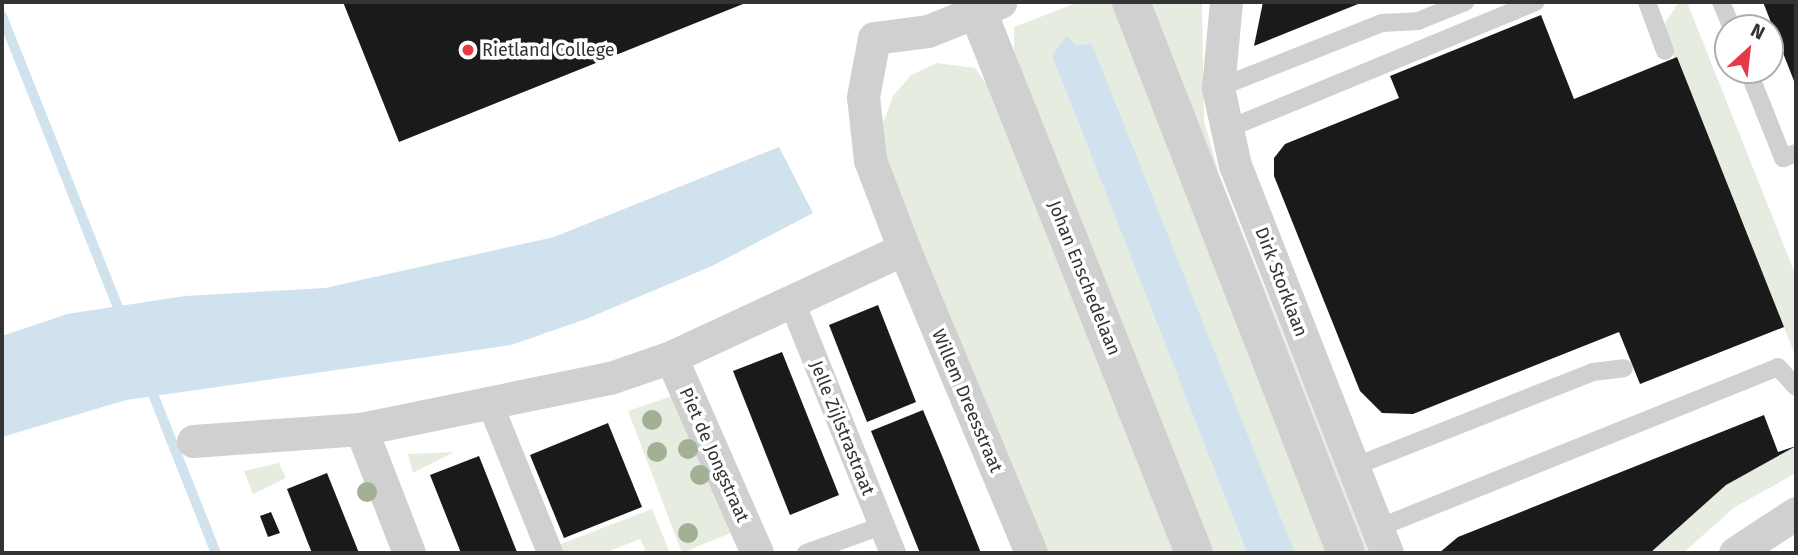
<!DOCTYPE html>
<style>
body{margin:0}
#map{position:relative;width:1798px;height:555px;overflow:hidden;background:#fff;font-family:"Fira Sans",sans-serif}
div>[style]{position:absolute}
.green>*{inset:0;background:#e6ecdf}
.water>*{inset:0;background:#cfe2ee}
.stream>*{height:10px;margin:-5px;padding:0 5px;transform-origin:5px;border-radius:5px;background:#cfe2ee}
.building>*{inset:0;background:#1a1a1a}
.service>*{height:18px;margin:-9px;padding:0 9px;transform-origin:9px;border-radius:9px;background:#d0d0d0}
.pedestrian>*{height:26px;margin:-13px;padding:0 13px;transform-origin:13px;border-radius:13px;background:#d0d0d0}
.minor>*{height:33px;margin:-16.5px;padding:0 16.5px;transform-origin:16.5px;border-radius:16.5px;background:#d0d0d0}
.tertiary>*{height:38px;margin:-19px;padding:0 19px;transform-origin:19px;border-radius:19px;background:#d0d0d0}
.trees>*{width:20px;height:20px;margin:-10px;border-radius:50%;background:#a2b095}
.dots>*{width:19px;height:19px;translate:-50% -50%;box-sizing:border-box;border:4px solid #fff;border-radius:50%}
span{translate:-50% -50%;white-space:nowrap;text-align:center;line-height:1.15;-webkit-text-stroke:7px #fff;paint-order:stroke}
.poi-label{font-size:18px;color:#333}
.left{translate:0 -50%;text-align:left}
.street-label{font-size:18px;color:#333}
.frame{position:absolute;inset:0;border:4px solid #333;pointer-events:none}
.north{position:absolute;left:1714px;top:14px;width:70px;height:70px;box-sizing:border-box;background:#fff;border:2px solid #adadad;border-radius:50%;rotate:27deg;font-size:19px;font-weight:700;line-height:28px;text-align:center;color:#333}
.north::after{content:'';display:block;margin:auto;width:24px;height:32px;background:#e63946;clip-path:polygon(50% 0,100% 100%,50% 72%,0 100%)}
</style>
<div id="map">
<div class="green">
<div style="clip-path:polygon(1079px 2px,1116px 2px,1336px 553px,1295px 553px,1092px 44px,1062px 47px,1052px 56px,1247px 553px,1204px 553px,1014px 64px,1014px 27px)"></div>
<div style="clip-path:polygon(1148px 2px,1202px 2px,1204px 121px,1219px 174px,1371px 553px,1356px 553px)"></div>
<div style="clip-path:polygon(1679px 2px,1687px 2px,1796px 276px,1796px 357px,1662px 28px)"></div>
<div style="clip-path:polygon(937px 63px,975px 68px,991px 90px,1179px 553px,1042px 553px,887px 163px,880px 131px,893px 96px,911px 75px)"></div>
<div style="clip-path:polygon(675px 395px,733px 532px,682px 553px,628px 411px)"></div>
<div style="clip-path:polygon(1796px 446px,1796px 473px,1735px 507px,1683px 553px,1650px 553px,1726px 485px)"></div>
<div style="clip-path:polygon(454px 452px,413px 473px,408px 454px)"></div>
<div style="clip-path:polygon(279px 463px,286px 478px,253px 494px,244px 471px)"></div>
<div style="clip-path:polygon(652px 509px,670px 553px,647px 553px,640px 539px,605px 553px,561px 553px,558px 545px)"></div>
</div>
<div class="water">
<div style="clip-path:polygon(1067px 36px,1075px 45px,1092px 44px,1295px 553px,1247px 553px,1052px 56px)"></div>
<div style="clip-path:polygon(779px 147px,813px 213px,712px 266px,586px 319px,511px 345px,126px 400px,2px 437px,2px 336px,67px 314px,185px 296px,325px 288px,554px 237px)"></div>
</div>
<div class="stream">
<div style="left:2px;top:16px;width:325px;rotate:68.3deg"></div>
<div style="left:149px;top:384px;width:182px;rotate:68.4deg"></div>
</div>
<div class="building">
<div style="clip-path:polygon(343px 2px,748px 2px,399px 142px)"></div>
<div style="clip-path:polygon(1263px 2px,1363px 2px,1254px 46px)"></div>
<div style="clip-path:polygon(1763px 2px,1796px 2px,1796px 86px)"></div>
<div style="clip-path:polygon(1541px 15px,1574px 99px,1677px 57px,1784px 327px,1640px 384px,1619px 332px,1413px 414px,1382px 413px,1360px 391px,1274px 176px,1274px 158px,1285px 144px,1399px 98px,1390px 76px)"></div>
<div style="clip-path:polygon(878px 305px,916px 402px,867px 422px,829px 325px)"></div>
<div style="clip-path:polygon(782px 352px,839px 495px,790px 515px,733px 371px)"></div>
<div style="clip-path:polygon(923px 410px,943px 458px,981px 553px,920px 553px,871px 431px)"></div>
<div style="clip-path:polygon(1764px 415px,1778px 452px,1796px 446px,1726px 485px,1650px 553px,1439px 553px,1458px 537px)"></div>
<div style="clip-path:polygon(608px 423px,642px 507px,564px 538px,530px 455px)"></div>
<div style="clip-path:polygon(479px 456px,517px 552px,515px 553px,461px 553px,430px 475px)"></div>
<div style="clip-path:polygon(327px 473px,359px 553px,312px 553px,306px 538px,287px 489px)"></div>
<div style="clip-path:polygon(271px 512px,280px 533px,268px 537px,260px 516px)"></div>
</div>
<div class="service">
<div style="left:1647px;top:2px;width:52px;rotate:69.8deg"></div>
<div style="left:1721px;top:2px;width:28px;rotate:67deg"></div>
<div style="left:1748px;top:70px;width:95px;rotate:68.3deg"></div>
<div style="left:1783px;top:158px;width:14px;rotate:-21deg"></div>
<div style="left:1218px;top:88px;width:176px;rotate:-21.6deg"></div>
<div style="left:1382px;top:23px;width:36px;rotate:-3deg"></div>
<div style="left:1418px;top:21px;width:51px;rotate:-22deg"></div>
<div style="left:1225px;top:130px;width:336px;rotate:-22.4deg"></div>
<div style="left:1353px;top:467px;width:258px;rotate:-21.6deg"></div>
<div style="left:1593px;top:372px;width:31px;rotate:-7deg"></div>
<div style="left:1378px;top:528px;width:431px;rotate:-21.9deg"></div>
<div style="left:1778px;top:367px;width:27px;rotate:48deg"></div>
<div style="left:806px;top:553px;width:81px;rotate:-19.6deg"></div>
</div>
<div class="pedestrian">
<div style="left:792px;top:302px;width:271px;rotate:68.1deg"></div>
<div style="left:491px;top:406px;width:158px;rotate:68.1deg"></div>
</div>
<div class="minor">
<div style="left:1226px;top:2px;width:86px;rotate:95.3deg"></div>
<div style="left:1218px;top:88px;width:79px;rotate:77.6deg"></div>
<div style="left:1235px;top:165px;width:417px;rotate:68.6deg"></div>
<div style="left:904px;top:249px;width:329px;rotate:67.3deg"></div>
<div style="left:671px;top:357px;width:214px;rotate:66.3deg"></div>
<div style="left:361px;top:429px;width:133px;rotate:68.8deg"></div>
<div style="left:193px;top:441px;width:168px;rotate:-4.1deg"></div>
<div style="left:361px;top:429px;width:254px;rotate:-11.6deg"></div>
<div style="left:610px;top:378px;width:65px;rotate:-19deg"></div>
<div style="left:671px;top:357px;width:257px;rotate:-24.9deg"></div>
<div style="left:904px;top:249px;width:95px;rotate:-110.9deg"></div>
<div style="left:870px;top:160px;width:63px;rotate:-96.3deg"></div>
<div style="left:863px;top:97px;width:60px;rotate:-79.4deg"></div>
<div style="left:874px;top:38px;width:54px;rotate:-7.4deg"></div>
<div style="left:928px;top:31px;width:78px;rotate:-21.9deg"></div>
<div style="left:1735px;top:553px;width:73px;rotate:-33.3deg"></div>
</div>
<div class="tertiary">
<div style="left:974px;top:2px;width:593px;rotate:68.23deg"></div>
<div style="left:1131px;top:2px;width:591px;rotate:68.68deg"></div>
</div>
<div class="trees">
<div style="left:652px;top:420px"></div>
<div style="left:688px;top:449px"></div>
<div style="left:657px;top:452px"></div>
<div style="left:700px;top:475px"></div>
<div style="left:367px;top:492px"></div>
<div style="left:688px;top:533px"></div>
</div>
<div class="dots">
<div style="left:468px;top:50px;background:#e63946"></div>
</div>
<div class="poi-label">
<span class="left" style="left:482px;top:50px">Rietland College</span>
</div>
<div class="street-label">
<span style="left:1084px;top:278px;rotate:68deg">Johan Enschedelaan</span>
<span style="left:1281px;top:282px;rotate:69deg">Dirk Storklaan</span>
<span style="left:967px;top:401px;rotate:67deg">Willem Dreesstraat</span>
<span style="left:842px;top:428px;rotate:68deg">Jelle Zijlstrastraat</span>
<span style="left:714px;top:455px;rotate:66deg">Piet de Jongstraat</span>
</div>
<div class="frame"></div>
<div class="north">N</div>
</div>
